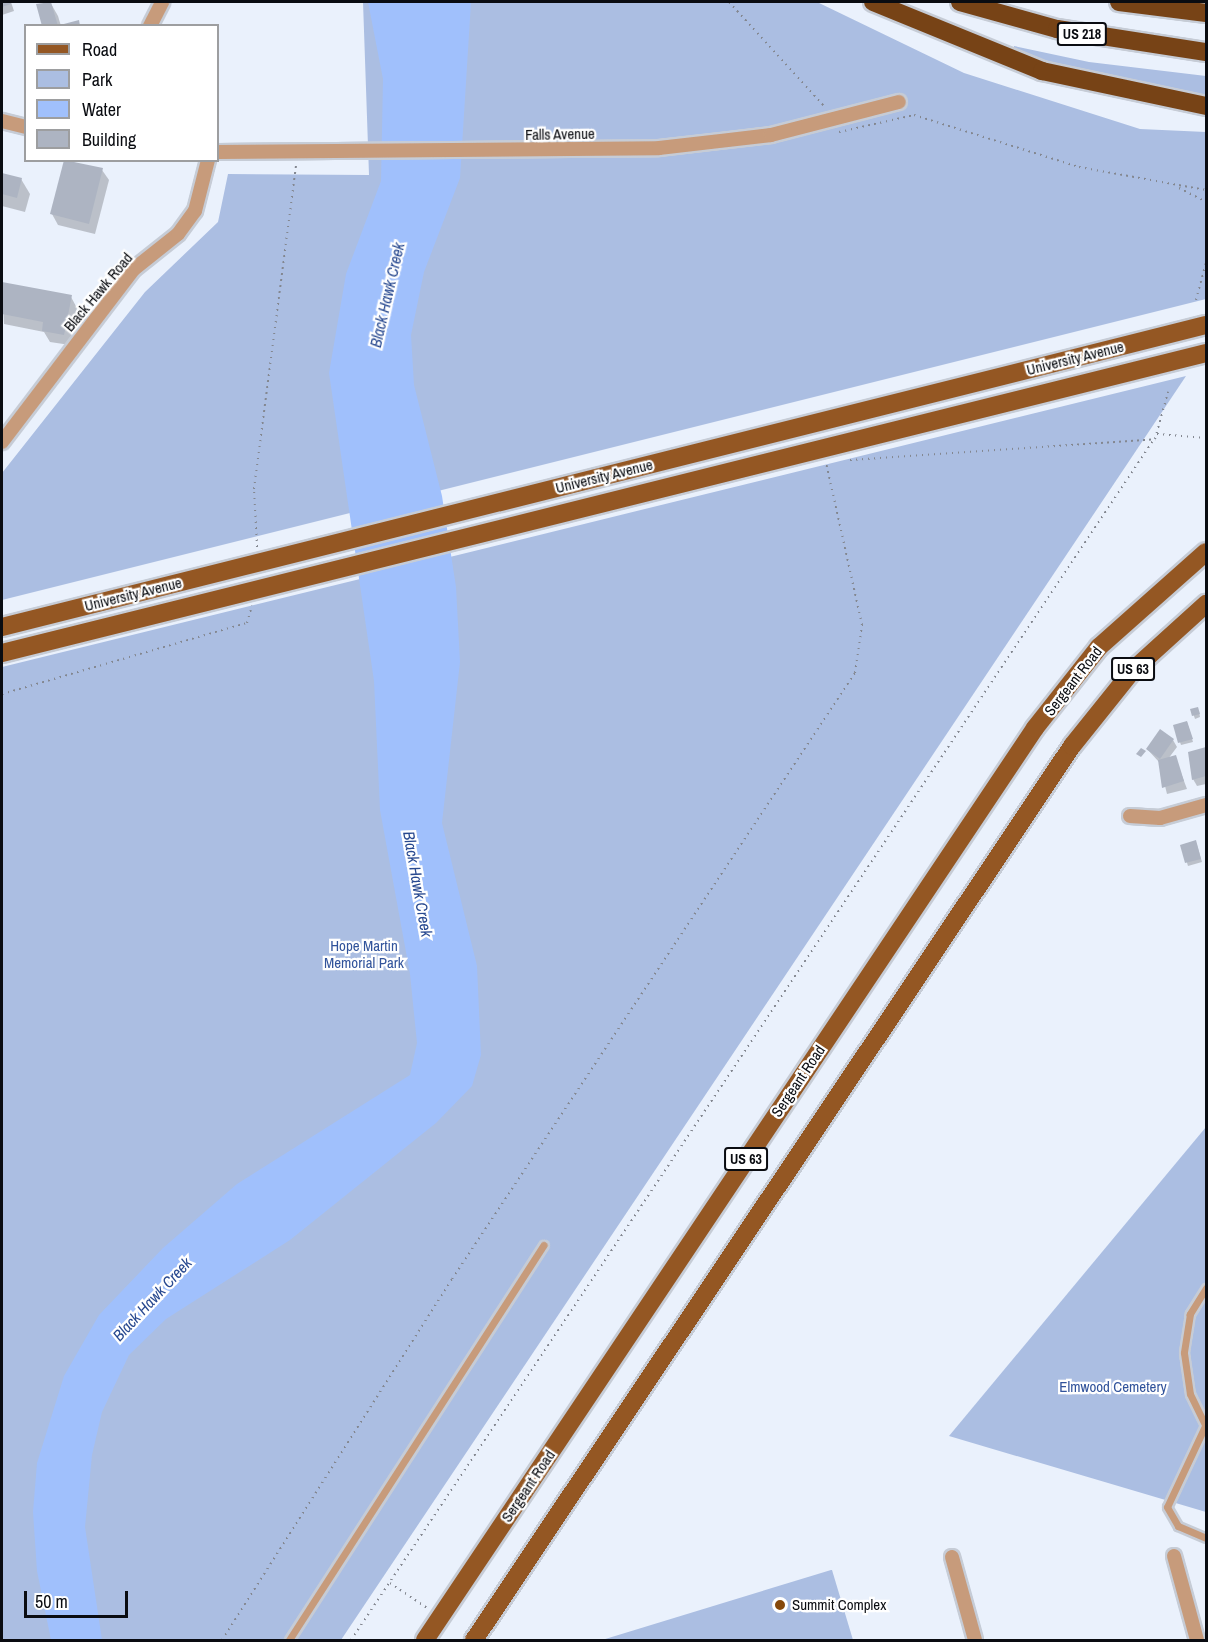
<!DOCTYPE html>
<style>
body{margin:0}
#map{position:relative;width:1208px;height:1642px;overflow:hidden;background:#eaf1fc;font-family:"Archivo Narrow",sans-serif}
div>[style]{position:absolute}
.green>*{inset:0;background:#abbee2}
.water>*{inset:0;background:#a0c0fc}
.shadow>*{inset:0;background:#0003}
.building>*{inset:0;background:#adb4c2}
.path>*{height:2px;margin-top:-1px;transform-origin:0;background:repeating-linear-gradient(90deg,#838790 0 1.5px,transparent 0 6px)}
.roads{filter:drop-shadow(2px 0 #c6ccd6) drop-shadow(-2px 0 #c6ccd6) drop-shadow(0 2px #c6ccd6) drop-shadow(0 -2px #c6ccd6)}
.service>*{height:7px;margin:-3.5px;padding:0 3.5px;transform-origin:3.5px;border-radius:3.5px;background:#c79b7b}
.minor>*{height:14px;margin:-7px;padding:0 7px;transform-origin:7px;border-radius:7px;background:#c79b7b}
.primary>*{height:18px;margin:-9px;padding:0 9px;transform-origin:9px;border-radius:9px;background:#945723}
.motorway>*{height:18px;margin:-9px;padding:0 9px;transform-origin:9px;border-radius:9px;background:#774316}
.dots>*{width:16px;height:16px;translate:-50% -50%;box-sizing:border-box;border:3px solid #fff;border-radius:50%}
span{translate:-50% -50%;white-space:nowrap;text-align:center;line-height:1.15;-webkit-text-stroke:4.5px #fff;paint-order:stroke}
.shield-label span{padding:2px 4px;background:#fff;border:2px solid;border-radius:4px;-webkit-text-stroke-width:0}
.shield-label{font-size:14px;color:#0a0c11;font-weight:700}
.street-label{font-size:15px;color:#0a0c11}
.park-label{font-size:15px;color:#31539b}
.poi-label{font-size:15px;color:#0a0c11}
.left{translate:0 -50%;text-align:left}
.water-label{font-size:16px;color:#284990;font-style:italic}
.frame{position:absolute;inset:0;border:3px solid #0a0c11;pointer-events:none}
.legend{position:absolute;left:24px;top:24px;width:195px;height:138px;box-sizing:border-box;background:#fff;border:2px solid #9d9ea0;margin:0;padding:8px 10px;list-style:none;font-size:18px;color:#0a0c11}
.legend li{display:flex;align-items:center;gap:12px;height:30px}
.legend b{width:30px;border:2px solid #9d9ea0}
.scale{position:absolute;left:24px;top:1591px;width:104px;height:27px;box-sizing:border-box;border:3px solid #0a0c11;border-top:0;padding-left:8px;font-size:18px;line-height:21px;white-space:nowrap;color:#0a0c11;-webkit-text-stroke:4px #fff;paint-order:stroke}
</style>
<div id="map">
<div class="green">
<div style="clip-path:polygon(363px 2px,817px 2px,964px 73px,1140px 129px,1206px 132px,1206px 299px,2px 600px,2px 473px,145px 292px,218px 222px,228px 174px,369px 175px)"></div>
<div style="clip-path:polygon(1014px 46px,1089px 62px,1206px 76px,1206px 98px,1069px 72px,1014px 52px)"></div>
<div style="clip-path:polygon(1186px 376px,341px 1640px,2px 1640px,2px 667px)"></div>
<div style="clip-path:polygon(1206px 1127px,1206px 1512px,949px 1436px)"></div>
<div style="clip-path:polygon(832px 1570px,853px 1640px,602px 1640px,831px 1570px)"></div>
</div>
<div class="water">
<div style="clip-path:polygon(368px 2px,471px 2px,460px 178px,424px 272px,411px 335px,414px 385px,442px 496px,456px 587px,460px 662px,442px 823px,477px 966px,481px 1055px,472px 1086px,436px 1123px,290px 1240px,166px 1319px,129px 1355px,102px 1412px,92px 1455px,85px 1527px,102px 1640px,51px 1640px,37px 1571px,33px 1512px,37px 1463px,64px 1376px,99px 1315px,163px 1248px,237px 1184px,410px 1075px,417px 1043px,410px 974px,380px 810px,374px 681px,329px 373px,346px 274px,381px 181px,383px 79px)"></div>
</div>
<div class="shadow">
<div style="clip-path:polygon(2px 2px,11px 2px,14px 11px,2px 15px)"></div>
<div style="clip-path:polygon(50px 2px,58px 16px,61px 26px,44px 26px,38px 5px)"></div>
<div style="clip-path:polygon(65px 160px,102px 170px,109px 180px,95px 234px,58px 225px,52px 214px)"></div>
<div style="clip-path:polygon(2px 175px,21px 179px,30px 194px,25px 212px,2px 206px)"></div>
<div style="clip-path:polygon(2px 283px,71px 297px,77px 308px,70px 345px,50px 342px,44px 332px,4px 324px)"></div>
<div style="clip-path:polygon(1192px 710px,1199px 711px,1200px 717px,1195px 719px)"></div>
<div style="clip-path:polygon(1187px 722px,1193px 742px,1181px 745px,1180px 742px)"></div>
<div style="clip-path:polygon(1173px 740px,1177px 747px,1168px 759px,1175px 757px,1187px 789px,1167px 794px,1159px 762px,1147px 749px)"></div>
<div style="clip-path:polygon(1206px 749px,1206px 784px,1197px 786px,1193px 779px)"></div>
<div style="clip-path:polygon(1197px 845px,1202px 862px,1188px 866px,1182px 846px)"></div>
</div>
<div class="building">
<div style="clip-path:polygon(2px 2px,10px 2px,11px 4px,2px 7px)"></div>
<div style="clip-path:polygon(51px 2px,58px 26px,42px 26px,36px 4px)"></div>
<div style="clip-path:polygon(79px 20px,80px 26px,60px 26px,60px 25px)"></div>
<div style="clip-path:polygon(64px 160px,103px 168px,89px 224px,50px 214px)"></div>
<div style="clip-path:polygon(2px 173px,22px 178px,17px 198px,2px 194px)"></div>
<div style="clip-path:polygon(2px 282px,72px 295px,64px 335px,42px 331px,43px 322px,2px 314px)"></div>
<div style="clip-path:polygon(1198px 707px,1200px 714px,1192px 716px,1190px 709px)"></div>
<div style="clip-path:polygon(1187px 721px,1193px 739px,1178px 743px,1173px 725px)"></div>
<div style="clip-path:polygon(1160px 729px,1174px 739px,1160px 759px,1146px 749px)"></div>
<div style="clip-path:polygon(1206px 747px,1206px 776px,1192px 780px,1188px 752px)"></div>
<div style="clip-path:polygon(1141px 748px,1146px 751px,1141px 757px,1136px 754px)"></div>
<div style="clip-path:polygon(1176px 755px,1184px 781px,1162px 788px,1158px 760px)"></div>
<div style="clip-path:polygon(1196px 840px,1201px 859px,1185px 863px,1180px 845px)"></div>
</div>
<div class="path">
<div style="left:729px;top:2px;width:141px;rotate:47.6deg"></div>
<div style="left:839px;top:132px;width:77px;rotate:-12.8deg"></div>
<div style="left:914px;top:115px;width:173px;rotate:17.5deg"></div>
<div style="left:1079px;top:167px;width:129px;rotate:10.3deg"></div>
<div style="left:1179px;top:188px;width:30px;rotate:27deg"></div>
<div style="left:1196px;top:300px;width:39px;rotate:-75deg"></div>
<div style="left:1157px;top:434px;width:49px;rotate:4.7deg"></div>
<div style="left:850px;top:460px;width:306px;rotate:-3.9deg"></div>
<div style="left:1155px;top:439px;width:49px;rotate:-74.5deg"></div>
<div style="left:257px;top:547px;width:58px;rotate:-93deg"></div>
<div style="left:254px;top:489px;width:327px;rotate:-82.6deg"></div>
<div style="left:2px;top:694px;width:255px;rotate:-16.2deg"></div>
<div style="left:247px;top:623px;width:18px;rotate:-74deg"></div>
<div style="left:390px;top:1583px;width:45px;rotate:34deg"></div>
<div style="left:222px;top:1640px;width:428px;rotate:-57.5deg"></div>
<div style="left:452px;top:1279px;width:728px;rotate:-56.38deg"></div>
<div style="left:855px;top:673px;width:49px;rotate:-81.7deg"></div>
<div style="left:862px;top:625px;width:166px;rotate:-102.5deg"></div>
<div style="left:351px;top:1640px;width:1445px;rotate:-56.23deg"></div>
</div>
<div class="roads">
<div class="service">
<div style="left:1206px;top:1288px;width:31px;rotate:122deg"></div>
<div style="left:1190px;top:1314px;width:39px;rotate:99deg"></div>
<div style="left:1184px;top:1353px;width:41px;rotate:81.7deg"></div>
<div style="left:1190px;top:1394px;width:37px;rotate:64deg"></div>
<div style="left:1205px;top:1426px;width:89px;rotate:115.1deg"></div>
<div style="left:1167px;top:1507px;width:22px;rotate:60deg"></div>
<div style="left:1178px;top:1526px;width:30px;rotate:23deg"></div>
<div style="left:289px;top:1640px;width:470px;rotate:-57.2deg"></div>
</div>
<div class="minor">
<div style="left:150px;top:26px;width:27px;rotate:-63deg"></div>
<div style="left:2px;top:121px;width:25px;rotate:14deg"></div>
<div style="left:218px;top:152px;width:441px;rotate:-0.5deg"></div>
<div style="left:659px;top:148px;width:113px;rotate:-6.6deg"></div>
<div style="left:771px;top:135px;width:132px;rotate:-14.5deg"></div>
<div style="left:2px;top:442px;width:218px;rotate:-52.7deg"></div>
<div style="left:134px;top:269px;width:56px;rotate:-38.5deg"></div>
<div style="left:178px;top:234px;width:29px;rotate:-54deg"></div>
<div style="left:195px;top:211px;width:53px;rotate:-75.7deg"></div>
<div style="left:1130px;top:816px;width:30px;rotate:4deg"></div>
<div style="left:1160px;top:818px;width:48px;rotate:-15.8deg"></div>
<div style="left:1174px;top:1556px;width:87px;rotate:74.7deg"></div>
<div style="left:952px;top:1557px;width:86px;rotate:74.5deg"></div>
</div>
<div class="primary">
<div style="left:2px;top:627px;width:1241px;rotate:-14.08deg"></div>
<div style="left:2px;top:653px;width:1241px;rotate:-13.99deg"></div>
<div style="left:425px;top:1640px;width:1097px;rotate:-56.22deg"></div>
<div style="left:1035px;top:728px;width:103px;rotate:-51.7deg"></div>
<div style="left:1099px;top:647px;width:143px;rotate:-41.6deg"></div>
<div style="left:474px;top:1640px;width:1076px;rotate:-56.22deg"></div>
<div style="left:1072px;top:746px;width:96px;rotate:-51.3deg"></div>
<div style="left:1132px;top:671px;width:100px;rotate:-42.2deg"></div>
</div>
<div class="motorway">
<div style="left:873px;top:2px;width:183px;rotate:22.2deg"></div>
<div style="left:1042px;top:71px;width:168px;rotate:12deg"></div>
<div style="left:960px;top:2px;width:101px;rotate:15.6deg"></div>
<div style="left:1057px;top:29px;width:151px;rotate:8.8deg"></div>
<div style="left:1119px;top:2px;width:88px;rotate:7.2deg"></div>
</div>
</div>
<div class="dots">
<div style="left:780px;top:1605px;background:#86480a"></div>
</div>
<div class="shield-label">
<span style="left:1082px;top:34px">US 218</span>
<span style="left:1133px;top:669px">US 63</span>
<span style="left:746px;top:1159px">US 63</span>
</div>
<div class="street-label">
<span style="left:560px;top:134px;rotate:-1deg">Falls Avenue</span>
<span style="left:98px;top:292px;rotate:-50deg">Black Hawk Road</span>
<span style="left:1075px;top:358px;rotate:-14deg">University Avenue</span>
<span style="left:604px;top:476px;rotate:-14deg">University Avenue</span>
<span style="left:133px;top:594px;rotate:-14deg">University Avenue</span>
<span style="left:1073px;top:681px;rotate:-52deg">Sergeant Road</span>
<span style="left:798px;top:1081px;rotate:-56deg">Sergeant Road</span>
<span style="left:528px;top:1486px;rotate:-56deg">Sergeant Road</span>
</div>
<div class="park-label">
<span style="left:364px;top:954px">Hope Martin<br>Memorial Park</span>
<span style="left:1113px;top:1387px">Elmwood Cemetery</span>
</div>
<div class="poi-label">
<span class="left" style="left:792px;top:1605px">Summit Complex</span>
</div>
<div class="water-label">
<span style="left:387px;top:295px;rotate:-77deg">Black Hawk Creek</span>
<span style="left:418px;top:884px;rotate:80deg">Black Hawk Creek</span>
<span style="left:152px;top:1299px;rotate:-47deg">Black Hawk Creek</span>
</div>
<div class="frame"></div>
<ul class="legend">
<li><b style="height:8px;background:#945723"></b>Road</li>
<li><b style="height:16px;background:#abbee2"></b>Park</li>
<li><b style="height:16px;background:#a0c0fc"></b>Water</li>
<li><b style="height:16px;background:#adb4c2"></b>Building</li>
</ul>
<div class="scale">50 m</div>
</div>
